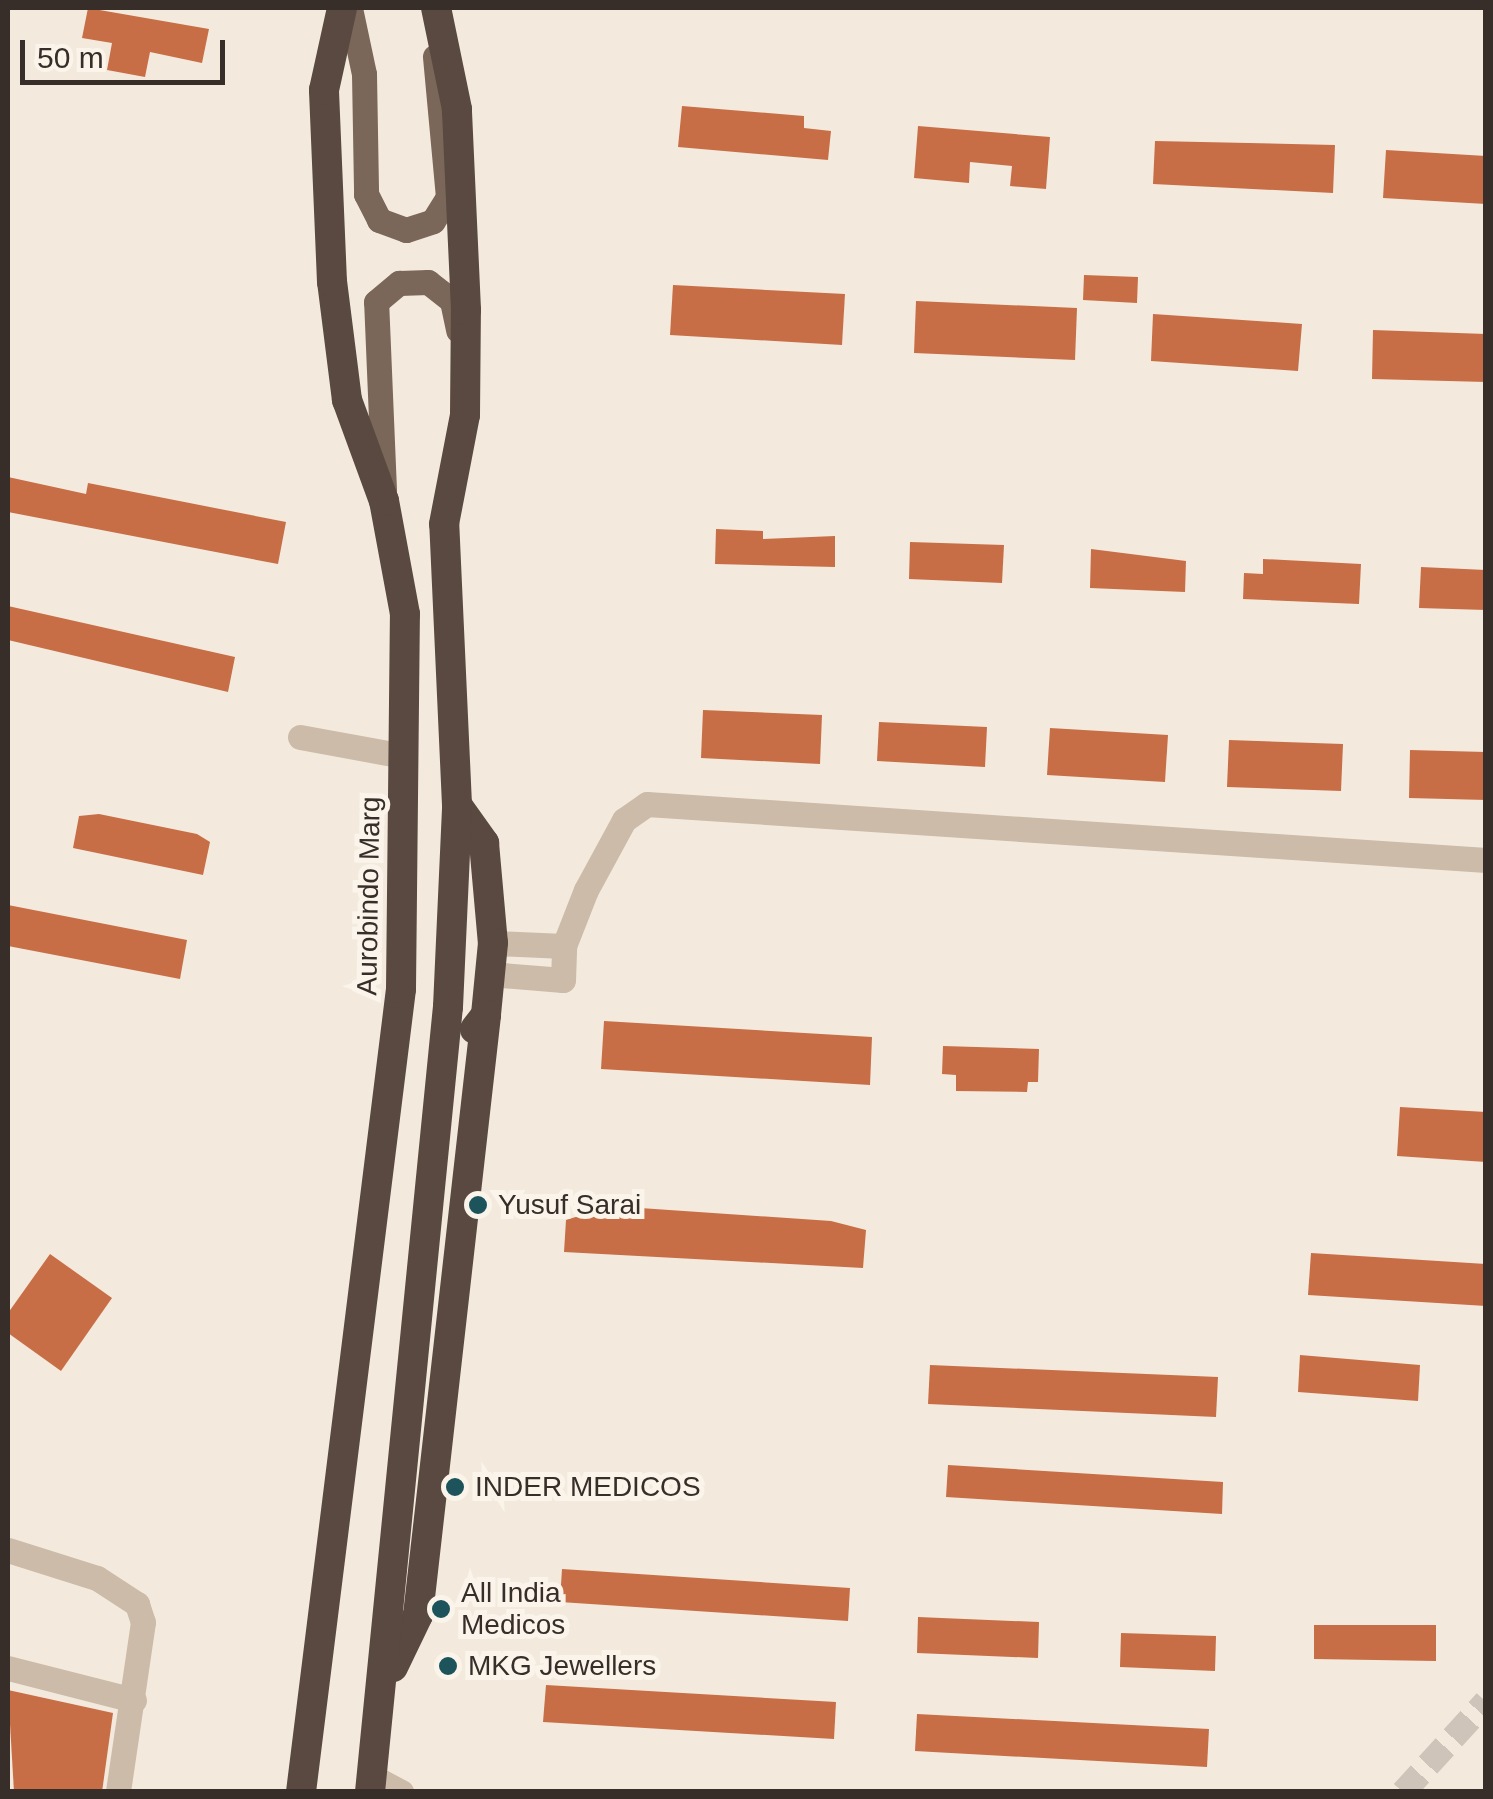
<!DOCTYPE html>
<style>
body{margin:0}
#map{position:relative;width:1493px;height:1799px;overflow:hidden;background:#f3eadd;font-family:Helvetica,sans-serif}
div>[style]{position:absolute}
.building>*{inset:0;background:#c86e46}
.minor-tunnel>*{height:25px;margin-top:-12.5px;transform-origin:0;background:repeating-linear-gradient(90deg,#cec4b9 0 25px,transparent 0 37px)}
.minor>*{height:25px;margin:-12.5px;padding:0 12.5px;transform-origin:12.5px;border-radius:12.5px;background:#cbbba8}
.major>*{height:25px;margin:-12.5px;padding:0 12.5px;transform-origin:12.5px;border-radius:12.5px;background:#7a6759}
.highway>*{height:30px;margin:-15px;padding:0 15px;transform-origin:15px;border-radius:15px;background:#594940}
.dots>*{width:28px;height:28px;translate:-50% -50%;box-sizing:border-box;border:5px solid #faf4ea;border-radius:50%}
span{translate:-50% -50%;white-space:nowrap;text-align:center;line-height:1.15;-webkit-text-stroke:10px #faf4ea;paint-order:stroke}
.street-label{font-size:28px;color:#382e29}
.poi-label{font-size:28px;color:#382e29}
.left{translate:0 -50%;text-align:left}
.frame{position:absolute;inset:0;border:10px solid #382e29;pointer-events:none}
.scale{position:absolute;left:20px;top:40px;width:205px;height:45px;box-sizing:border-box;border:5px solid #382e29;border-top:0;padding-left:12px;font-size:30px;line-height:35px;white-space:nowrap;color:#382e29;-webkit-text-stroke:8px #faf4ea;paint-order:stroke}
</style>
<div id="map">
<div class="building">
<div style="clip-path:polygon(88px 8px,209px 29px,202px 63px,150px 52px,145px 77px,107px 70px,112px 43px,82px 38px)"></div>
<div style="clip-path:polygon(682px 106px,804px 116px,804px 128px,831px 131px,828px 160px,678px 147px)"></div>
<div style="clip-path:polygon(918px 126px,1050px 137px,1046px 189px,1010px 186px,1012px 166px,970px 162px,969px 183px,914px 178px)"></div>
<div style="clip-path:polygon(1155px 141px,1335px 145px,1333px 193px,1153px 184px)"></div>
<div style="clip-path:polygon(1386px 150px,1486px 156px,1486px 204px,1383px 198px)"></div>
<div style="clip-path:polygon(1084px 275px,1138px 277px,1137px 303px,1083px 300px)"></div>
<div style="clip-path:polygon(673px 285px,845px 294px,842px 345px,670px 335px)"></div>
<div style="clip-path:polygon(916px 301px,1077px 308px,1075px 360px,914px 353px)"></div>
<div style="clip-path:polygon(1153px 314px,1302px 324px,1298px 371px,1151px 361px)"></div>
<div style="clip-path:polygon(1373px 330px,1486px 334px,1486px 382px,1372px 379px)"></div>
<div style="clip-path:polygon(8px 477px,86px 494px,88px 483px,286px 522px,278px 564px,8px 512px)"></div>
<div style="clip-path:polygon(716px 529px,763px 531px,763px 539px,835px 536px,835px 567px,715px 564px)"></div>
<div style="clip-path:polygon(910px 542px,1004px 545px,1002px 583px,909px 579px)"></div>
<div style="clip-path:polygon(1091px 549px,1186px 561px,1185px 592px,1090px 588px)"></div>
<div style="clip-path:polygon(1263px 559px,1361px 564px,1359px 604px,1243px 599px,1244px 573px,1263px 574px)"></div>
<div style="clip-path:polygon(1421px 567px,1486px 570px,1486px 610px,1419px 608px)"></div>
<div style="clip-path:polygon(8px 606px,235px 657px,228px 692px,8px 640px)"></div>
<div style="clip-path:polygon(703px 710px,822px 715px,820px 764px,701px 758px)"></div>
<div style="clip-path:polygon(879px 722px,987px 727px,985px 767px,877px 761px)"></div>
<div style="clip-path:polygon(1050px 728px,1168px 735px,1165px 782px,1047px 775px)"></div>
<div style="clip-path:polygon(1229px 740px,1343px 744px,1341px 791px,1227px 787px)"></div>
<div style="clip-path:polygon(1410px 750px,1486px 752px,1486px 800px,1409px 798px)"></div>
<div style="clip-path:polygon(99px 814px,197px 834px,210px 842px,203px 875px,73px 848px,79px 816px)"></div>
<div style="clip-path:polygon(8px 905px,187px 940px,180px 979px,8px 946px)"></div>
<div style="clip-path:polygon(604px 1021px,872px 1037px,870px 1085px,601px 1069px)"></div>
<div style="clip-path:polygon(943px 1046px,1039px 1049px,1038px 1082px,1028px 1082px,1027px 1092px,956px 1091px,956px 1075px,942px 1074px)"></div>
<div style="clip-path:polygon(1400px 1107px,1486px 1112px,1486px 1162px,1397px 1156px)"></div>
<div style="clip-path:polygon(611px 1206px,831px 1221px,866px 1230px,863px 1268px,564px 1252px,566px 1220px)"></div>
<div style="clip-path:polygon(1311px 1253px,1486px 1264px,1486px 1306px,1308px 1295px)"></div>
<div style="clip-path:polygon(50px 1254px,112px 1298px,61px 1371px,8px 1333px,8px 1313px)"></div>
<div style="clip-path:polygon(1300px 1355px,1420px 1365px,1418px 1401px,1298px 1392px)"></div>
<div style="clip-path:polygon(930px 1365px,1218px 1377px,1216px 1417px,928px 1404px)"></div>
<div style="clip-path:polygon(948px 1465px,1223px 1482px,1222px 1514px,946px 1497px)"></div>
<div style="clip-path:polygon(562px 1569px,850px 1588px,848px 1621px,560px 1602px)"></div>
<div style="clip-path:polygon(918px 1617px,1039px 1622px,1038px 1658px,917px 1653px)"></div>
<div style="clip-path:polygon(1314px 1625px,1436px 1625px,1436px 1661px,1314px 1659px)"></div>
<div style="clip-path:polygon(1121px 1633px,1216px 1636px,1215px 1671px,1120px 1667px)"></div>
<div style="clip-path:polygon(546px 1685px,836px 1702px,834px 1739px,543px 1722px)"></div>
<div style="clip-path:polygon(8px 1690px,113px 1713px,102px 1792px,14px 1792px)"></div>
<div style="clip-path:polygon(917px 1714px,1209px 1729px,1207px 1767px,915px 1751px)"></div>
</div>
<div class="minor-tunnel">
<div style="left:1403px;top:1792px;width:123px;rotate:-47.6deg"></div>
</div>
<div class="minor">
<div style="left:300px;top:737px;width:106px;rotate:10.4deg"></div>
<div style="left:493px;top:943px;width:71px;rotate:2.4deg"></div>
<div style="left:489px;top:974px;width:74px;rotate:4.6deg"></div>
<div style="left:563px;top:980px;width:34px;rotate:-88deg"></div>
<div style="left:564px;top:946px;width:60px;rotate:-68.6deg"></div>
<div style="left:586px;top:890px;width:80px;rotate:-61.5deg"></div>
<div style="left:624px;top:820px;width:28px;rotate:-35deg"></div>
<div style="left:647px;top:804px;width:841px;rotate:3.82deg"></div>
<div style="left:8px;top:1550px;width:93px;rotate:17.5deg"></div>
<div style="left:97px;top:1578px;width:48px;rotate:33deg"></div>
<div style="left:137px;top:1604px;width:19px;rotate:72deg"></div>
<div style="left:143px;top:1622px;width:172px;rotate:98.4deg"></div>
<div style="left:8px;top:1668px;width:130px;rotate:14.3deg"></div>
<div style="left:373px;top:1777px;width:32px;rotate:28deg"></div>
</div>
<div class="major">
<div style="left:350px;top:8px;width:67px;rotate:78deg"></div>
<div style="left:364px;top:74px;width:120px;rotate:89deg"></div>
<div style="left:366px;top:194px;width:29px;rotate:63deg"></div>
<div style="left:379px;top:220px;width:29px;rotate:20deg"></div>
<div style="left:406px;top:230px;width:28px;rotate:-18deg"></div>
<div style="left:433px;top:221px;width:28px;rotate:-58deg"></div>
<div style="left:448px;top:197px;width:141px;rotate:-95.3deg"></div>
<div style="left:384px;top:490px;width:188px;rotate:-92.4deg"></div>
<div style="left:376px;top:302px;width:30px;rotate:-40deg"></div>
<div style="left:399px;top:283px;width:29px;rotate:-2deg"></div>
<div style="left:428px;top:282px;width:31px;rotate:38deg"></div>
<div style="left:452px;top:301px;width:30px;rotate:78deg"></div>
</div>
<div class="highway">
<div style="left:457px;top:805px;width:47px;rotate:54.6deg"></div>
<div style="left:484px;top:843px;width:100px;rotate:84.9deg"></div>
<div style="left:493px;top:943px;width:72px;rotate:95.6deg"></div>
<div style="left:486px;top:1015px;width:18px;rotate:128deg"></div>
<div style="left:393px;top:1667px;width:58px;rotate:-64.3deg"></div>
<div style="left:418px;top:1615px;width:604px;rotate:-83.53deg"></div>
<div style="left:301px;top:1792px;width:809px;rotate:-82.9deg"></div>
<div style="left:401px;top:989px;width:375px;rotate:-89.4deg"></div>
<div style="left:405px;top:614px;width:115px;rotate:-100.5deg"></div>
<div style="left:384px;top:501px;width:108px;rotate:-110.1deg"></div>
<div style="left:347px;top:400px;width:119px;rotate:-97.2deg"></div>
<div style="left:332px;top:282px;width:192px;rotate:-92.4deg"></div>
<div style="left:324px;top:90px;width:84px;rotate:-77.6deg"></div>
<div style="left:370px;top:1792px;width:789px;rotate:-84.33deg"></div>
<div style="left:448px;top:1007px;width:202px;rotate:-87.4deg"></div>
<div style="left:457px;top:805px;width:281px;rotate:-92.6deg"></div>
<div style="left:444px;top:524px;width:111px;rotate:-79.1deg"></div>
<div style="left:465px;top:415px;width:105px;rotate:-89.5deg"></div>
<div style="left:466px;top:310px;width:201px;rotate:-92.6deg"></div>
<div style="left:457px;top:109px;width:103px;rotate:-101.7deg"></div>
</div>
<div class="dots">
<div style="left:478px;top:1205px;background:#1d535b"></div>
<div style="left:455px;top:1487px;background:#1d535b"></div>
<div style="left:441px;top:1609px;background:#1d535b"></div>
<div style="left:448px;top:1666px;background:#1d535b"></div>
</div>
<div class="street-label">
<span style="left:369px;top:896px;rotate:-89deg">Aurobindo Marg</span>
</div>
<div class="poi-label">
<span class="left" style="left:498px;top:1205px">Yusuf Sarai</span>
<span class="left" style="left:475px;top:1487px">INDER MEDICOS</span>
<span class="left" style="left:461px;top:1609px">All India<br>Medicos</span>
<span class="left" style="left:468px;top:1666px">MKG Jewellers</span>
</div>
<div class="frame"></div>
<div class="scale">50 m</div>
</div>
